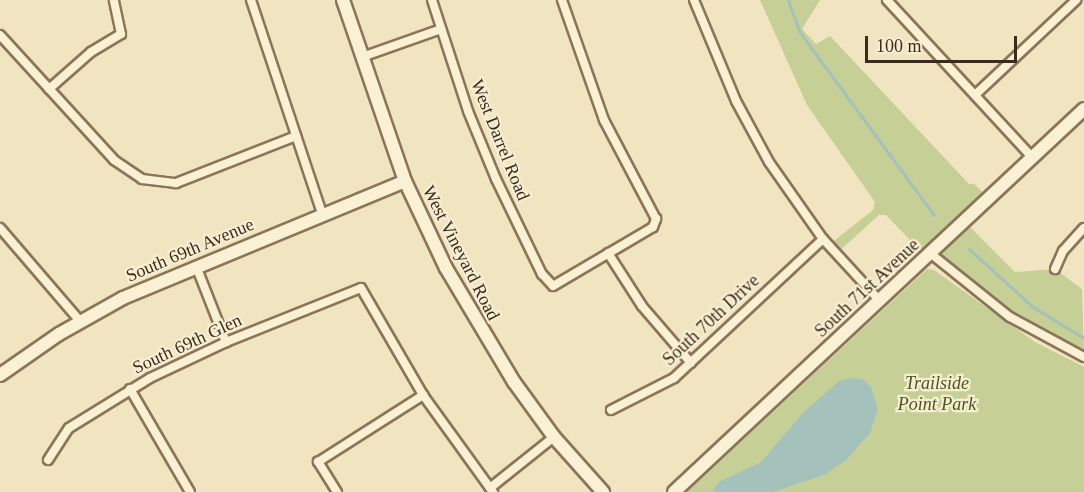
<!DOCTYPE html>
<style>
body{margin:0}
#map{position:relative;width:1084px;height:492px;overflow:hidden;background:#f0e4c1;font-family:Georgia,serif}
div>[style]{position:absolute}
.green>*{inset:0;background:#c6cf95}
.water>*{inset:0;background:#a4c2bb}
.stream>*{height:3px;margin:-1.5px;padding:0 1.5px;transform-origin:1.5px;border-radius:1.5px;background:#a4c2bb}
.roads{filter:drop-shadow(2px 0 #8b7558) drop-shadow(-2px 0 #8b7558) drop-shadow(0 2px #8b7558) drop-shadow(0 -2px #8b7558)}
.street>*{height:8px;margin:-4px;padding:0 4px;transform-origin:4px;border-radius:4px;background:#faf1d5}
.secondary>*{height:12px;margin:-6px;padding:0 6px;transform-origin:6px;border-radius:6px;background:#faf1d5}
span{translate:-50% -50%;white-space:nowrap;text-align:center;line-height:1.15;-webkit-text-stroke:4.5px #f7eed1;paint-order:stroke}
.street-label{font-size:18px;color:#3a2c1d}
.park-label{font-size:18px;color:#485722;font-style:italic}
.scale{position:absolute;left:865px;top:36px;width:152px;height:27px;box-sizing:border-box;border:3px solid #3a2c1d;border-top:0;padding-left:8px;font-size:18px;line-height:21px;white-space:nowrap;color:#3a2c1d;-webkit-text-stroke:4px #f7eed1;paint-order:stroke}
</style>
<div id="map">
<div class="green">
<div style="clip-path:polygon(760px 0,820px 0,802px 29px,816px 44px,830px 36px,969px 184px,974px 184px,989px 198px,965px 222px,1015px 272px,1055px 269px,1082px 289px,1084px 357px,1042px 337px,912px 242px,886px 215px,879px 215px,837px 253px,829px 245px,873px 210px,875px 202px,807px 105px)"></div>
<div style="clip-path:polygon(927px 269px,934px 270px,1035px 342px,1084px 367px,1084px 492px,687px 492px)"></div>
</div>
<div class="water">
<div style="clip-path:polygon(851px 378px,862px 379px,871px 387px,878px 409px,870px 433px,846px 460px,824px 475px,773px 492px,712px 492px,719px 482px,761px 462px,803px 413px,839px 381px)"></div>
</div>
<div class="stream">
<div style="left:788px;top:0;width:33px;rotate:70deg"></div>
<div style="left:799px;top:31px;width:22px;rotate:54deg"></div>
<div style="left:812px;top:49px;width:206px;rotate:53.7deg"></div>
<div style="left:969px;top:249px;width:86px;rotate:42.2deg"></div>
<div style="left:1033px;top:307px;width:60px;rotate:31.3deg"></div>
</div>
<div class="roads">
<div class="street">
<div style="left:251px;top:0;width:225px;rotate:71.6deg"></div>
<div style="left:432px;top:0;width:117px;rotate:72deg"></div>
<div style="left:468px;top:111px;width:74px;rotate:67.6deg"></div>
<div style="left:496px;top:179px;width:106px;rotate:64.2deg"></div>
<div style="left:542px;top:274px;width:16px;rotate:47deg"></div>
<div style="left:553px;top:286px;width:116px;rotate:-30.5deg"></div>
<div style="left:653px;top:227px;width:9px;rotate:-69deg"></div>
<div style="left:656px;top:219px;width:112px;rotate:-117.7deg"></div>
<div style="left:604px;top:120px;width:127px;rotate:-109.3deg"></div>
<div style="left:694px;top:0;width:109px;rotate:67.4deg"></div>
<div style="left:736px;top:101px;width:69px;rotate:61.6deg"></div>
<div style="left:769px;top:162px;width:94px;rotate:55deg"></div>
<div style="left:823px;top:239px;width:83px;rotate:47.4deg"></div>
<div style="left:887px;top:0;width:215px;rotate:47.3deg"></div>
<div style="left:0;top:35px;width:169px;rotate:47.6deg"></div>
<div style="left:114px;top:160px;width:34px;rotate:34deg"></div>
<div style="left:142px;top:179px;width:34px;rotate:7deg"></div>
<div style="left:176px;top:183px;width:129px;rotate:-21.4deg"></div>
<div style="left:362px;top:57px;width:84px;rotate:-19.5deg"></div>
<div style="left:49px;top:89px;width:56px;rotate:-41.4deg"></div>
<div style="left:91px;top:52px;width:35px;rotate:-31deg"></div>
<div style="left:121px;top:34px;width:35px;rotate:-102deg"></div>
<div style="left:975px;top:95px;width:139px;rotate:-43.2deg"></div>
<div style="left:0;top:228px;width:123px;rotate:49.3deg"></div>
<div style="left:608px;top:253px;width:63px;rotate:57.3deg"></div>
<div style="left:642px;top:306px;width:75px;rotate:49.3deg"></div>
<div style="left:930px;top:253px;width:102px;rotate:38.7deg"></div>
<div style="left:1010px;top:317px;width:84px;rotate:28.4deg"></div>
<div style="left:196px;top:266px;width:82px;rotate:68.5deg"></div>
<div style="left:1055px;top:269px;width:20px;rotate:-66deg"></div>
<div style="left:1063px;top:251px;width:31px;rotate:-48deg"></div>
<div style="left:130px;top:389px;width:119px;rotate:59.8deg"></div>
<div style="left:611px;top:410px;width:71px;rotate:-26.9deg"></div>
<div style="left:674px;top:378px;width:204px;rotate:-43deg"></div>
<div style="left:48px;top:460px;width:38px;rotate:-57deg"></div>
<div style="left:69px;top:428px;width:95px;rotate:-31.7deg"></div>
<div style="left:150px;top:378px;width:84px;rotate:-25.3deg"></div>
<div style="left:226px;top:342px;width:145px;rotate:-21.8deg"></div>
<div style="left:361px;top:288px;width:124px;rotate:59.9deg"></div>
<div style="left:423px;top:395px;width:120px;rotate:54.2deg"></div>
<div style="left:490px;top:488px;width:82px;rotate:-38.6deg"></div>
<div style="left:337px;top:492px;width:36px;rotate:-122deg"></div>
<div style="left:318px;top:462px;width:125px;rotate:-32.5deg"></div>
</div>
<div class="secondary">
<div style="left:343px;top:0;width:191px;rotate:71.1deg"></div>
<div style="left:405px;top:181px;width:96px;rotate:64.8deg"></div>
<div style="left:446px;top:268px;width:133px;rotate:59.2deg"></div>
<div style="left:514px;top:382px;width:68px;rotate:54deg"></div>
<div style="left:554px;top:437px;width:74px;rotate:48.3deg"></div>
<div style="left:0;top:375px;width:72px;rotate:-34.8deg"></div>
<div style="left:59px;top:334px;width:73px;rotate:-29.4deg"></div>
<div style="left:123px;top:298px;width:305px;rotate:-22.5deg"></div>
<div style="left:674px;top:492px;width:561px;rotate:-43.05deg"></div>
</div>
</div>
<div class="street-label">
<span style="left:500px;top:140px;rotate:68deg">West Darrel Road</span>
<span style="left:190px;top:250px;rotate:-23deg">South 69th Avenue</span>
<span style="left:461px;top:253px;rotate:63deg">West Vineyard Road</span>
<span style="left:867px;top:288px;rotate:-43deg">South 71st Avenue</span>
<span style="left:711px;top:320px;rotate:-43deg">South 70th Drive</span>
<span style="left:187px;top:344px;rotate:-25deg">South 69th Glen</span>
</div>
<div class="park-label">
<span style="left:937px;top:394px">Trailside<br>Point Park</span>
</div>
<div class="scale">100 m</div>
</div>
